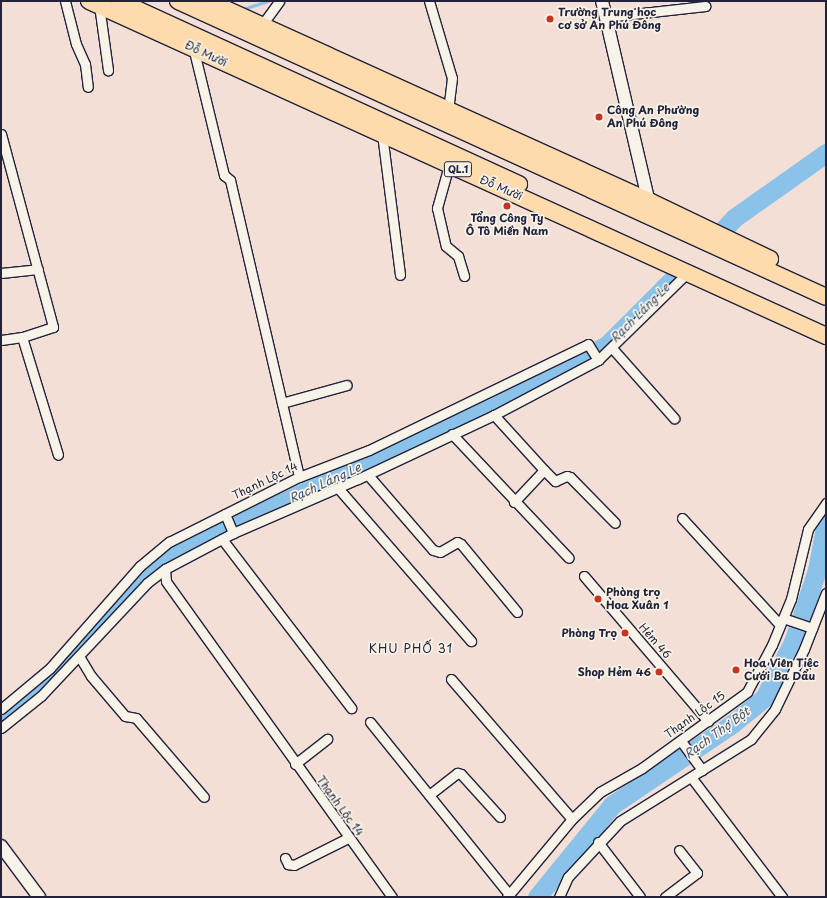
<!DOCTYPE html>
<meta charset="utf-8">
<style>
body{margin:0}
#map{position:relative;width:827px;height:898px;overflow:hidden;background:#f3dfd5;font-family:"Playpen Sans",sans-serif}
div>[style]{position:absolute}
.stream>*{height:3px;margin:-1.5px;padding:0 1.5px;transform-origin:1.5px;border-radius:1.5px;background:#8ac2e9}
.river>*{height:19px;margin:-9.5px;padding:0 9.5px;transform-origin:9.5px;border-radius:9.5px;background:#8ac2e9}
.roads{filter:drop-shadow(1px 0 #22223b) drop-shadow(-1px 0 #22223b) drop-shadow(0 1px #22223b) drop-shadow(0 -1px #22223b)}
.street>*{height:9px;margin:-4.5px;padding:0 4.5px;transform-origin:4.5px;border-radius:4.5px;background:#f7f3e8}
.secondary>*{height:12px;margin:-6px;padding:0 6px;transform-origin:6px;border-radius:6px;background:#f7f3e8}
.highway>*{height:16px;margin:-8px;padding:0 8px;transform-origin:8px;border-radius:8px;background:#fedbac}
.dots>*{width:11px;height:11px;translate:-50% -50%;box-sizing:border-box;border:2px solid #f7f3e8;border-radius:50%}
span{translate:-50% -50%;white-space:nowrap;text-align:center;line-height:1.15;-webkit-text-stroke:3.5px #f7f3e8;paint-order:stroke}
.shield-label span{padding:1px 3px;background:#f7f3e8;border:1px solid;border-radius:3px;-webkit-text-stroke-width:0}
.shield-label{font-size:10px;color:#22223b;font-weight:700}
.poi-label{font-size:11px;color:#22223b;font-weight:700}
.left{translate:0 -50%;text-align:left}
.right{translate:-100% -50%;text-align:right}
.street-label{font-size:11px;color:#22223b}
.water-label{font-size:12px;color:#41526f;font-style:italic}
.neighbourhood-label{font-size:12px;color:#22223b;letter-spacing:1px}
.frame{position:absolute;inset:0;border:2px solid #22223b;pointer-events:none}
</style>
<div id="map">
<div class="stream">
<div style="left:243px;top:9px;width:26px;rotate:-18deg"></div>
</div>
<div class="river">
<div style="left:723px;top:230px;width:16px;rotate:-47deg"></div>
<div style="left:734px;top:218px;width:113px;rotate:-35.2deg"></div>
<div style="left:1px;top:721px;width:70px;rotate:-41deg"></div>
<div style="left:54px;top:675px;width:127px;rotate:-48.5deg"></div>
<div style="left:138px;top:580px;width:41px;rotate:-39.1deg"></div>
<div style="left:170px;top:554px;width:344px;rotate:-24.8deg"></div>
<div style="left:482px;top:410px;width:141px;rotate:-27.5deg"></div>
<div style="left:607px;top:345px;width:95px;rotate:-45deg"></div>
<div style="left:537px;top:897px;width:119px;rotate:-50.8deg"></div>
<div style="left:612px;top:805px;width:145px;rotate:-34deg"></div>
<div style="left:732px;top:724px;width:41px;rotate:-39.1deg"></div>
<div style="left:764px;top:698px;width:63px;rotate:-62.6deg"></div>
<div style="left:793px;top:642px;width:76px;rotate:-71.6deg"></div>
<div style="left:817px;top:570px;width:49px;rotate:-79.4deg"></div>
</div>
<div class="roads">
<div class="street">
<div style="left:65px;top:1px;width:44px;rotate:75.7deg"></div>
<div style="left:76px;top:44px;width:22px;rotate:66deg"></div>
<div style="left:85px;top:64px;width:23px;rotate:83deg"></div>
<div style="left:429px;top:1px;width:80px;rotate:73.4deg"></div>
<div style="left:452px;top:78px;width:33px;rotate:97deg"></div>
<div style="left:99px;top:5px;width:66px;rotate:82.1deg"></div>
<div style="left:606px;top:17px;width:100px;rotate:-6.3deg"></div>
<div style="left:259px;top:29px;width:34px;rotate:-54deg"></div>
<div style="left:193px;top:47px;width:132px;rotate:76.4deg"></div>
<div style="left:224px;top:175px;width:8px;rotate:40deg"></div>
<div style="left:230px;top:180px;width:305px;rotate:76.9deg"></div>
<div style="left:1px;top:134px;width:200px;rotate:74.9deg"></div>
<div style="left:53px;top:327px;width:33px;rotate:162deg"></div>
<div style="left:22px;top:337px;width:21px;rotate:172deg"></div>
<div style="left:382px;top:134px;width:142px;rotate:82.7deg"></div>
<div style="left:449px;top:165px;width:45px;rotate:105.6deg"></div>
<div style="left:437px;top:208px;width:39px;rotate:77deg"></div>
<div style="left:446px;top:246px;width:16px;rotate:40deg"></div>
<div style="left:458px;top:256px;width:21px;rotate:73deg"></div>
<div style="left:1px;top:273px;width:37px;rotate:-6deg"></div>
<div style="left:22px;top:337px;width:123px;rotate:73deg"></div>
<div style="left:612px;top:348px;width:94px;rotate:48.5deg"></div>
<div style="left:282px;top:403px;width:67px;rotate:-15.5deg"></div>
<div style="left:494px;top:415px;width:74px;rotate:47.7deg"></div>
<div style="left:544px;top:470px;width:44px;rotate:133.2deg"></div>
<div style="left:452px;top:434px;width:170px;rotate:46.7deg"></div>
<div style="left:544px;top:470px;width:16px;rotate:45deg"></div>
<div style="left:555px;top:481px;width:13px;rotate:-23deg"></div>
<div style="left:567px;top:476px;width:3px;rotate:18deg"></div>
<div style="left:570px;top:477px;width:64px;rotate:45.6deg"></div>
<div style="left:368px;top:475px;width:99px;rotate:49.1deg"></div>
<div style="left:433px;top:550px;width:7px;rotate:16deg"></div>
<div style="left:440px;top:552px;width:20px;rotate:-30deg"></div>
<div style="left:457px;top:542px;width:4px;rotate:27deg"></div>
<div style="left:461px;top:544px;width:88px;rotate:50.5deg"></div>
<div style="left:338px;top:488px;width:203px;rotate:49deg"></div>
<div style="left:225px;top:514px;width:21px;rotate:67deg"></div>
<div style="left:682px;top:518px;width:145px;rotate:47.5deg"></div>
<div style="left:222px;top:539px;width:213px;rotate:52.6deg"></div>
<div style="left:584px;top:576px;width:191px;rotate:49.5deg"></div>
<div style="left:783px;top:618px;width:31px;rotate:19deg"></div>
<div style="left:79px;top:656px;width:23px;rotate:59deg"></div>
<div style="left:91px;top:676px;width:52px;rotate:49.6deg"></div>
<div style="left:125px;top:716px;width:11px;rotate:10deg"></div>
<div style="left:136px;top:718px;width:104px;rotate:49.3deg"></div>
<div style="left:451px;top:679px;width:185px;rotate:49.2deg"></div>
<div style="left:1px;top:709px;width:64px;rotate:-39.9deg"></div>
<div style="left:50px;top:668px;width:136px;rotate:-48.6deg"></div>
<div style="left:140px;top:566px;width:38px;rotate:-40deg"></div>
<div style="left:169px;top:542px;width:145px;rotate:-26.6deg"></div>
<div style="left:299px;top:477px;width:75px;rotate:-21.1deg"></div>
<div style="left:369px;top:450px;width:243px;rotate:-25.8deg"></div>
<div style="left:588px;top:344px;width:19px;rotate:58deg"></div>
<div style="left:370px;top:722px;width:221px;rotate:51.1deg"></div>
<div style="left:1px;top:728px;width:51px;rotate:-38.7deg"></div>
<div style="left:41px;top:696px;width:155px;rotate:-46.8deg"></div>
<div style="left:147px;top:583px;width:23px;rotate:-38deg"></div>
<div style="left:681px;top:741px;width:36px;rotate:54deg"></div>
<div style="left:295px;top:764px;width:41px;rotate:-38deg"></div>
<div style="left:691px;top:777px;width:151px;rotate:52.8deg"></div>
<div style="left:429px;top:795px;width:36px;rotate:-38deg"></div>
<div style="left:457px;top:773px;width:4px;rotate:14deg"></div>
<div style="left:461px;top:774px;width:58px;rotate:47.8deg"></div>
<div style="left:598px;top:842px;width:69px;rotate:52.6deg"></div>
<div style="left:285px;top:858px;width:7px;rotate:63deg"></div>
<div style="left:288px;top:864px;width:6px;rotate:9deg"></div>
<div style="left:294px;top:865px;width:60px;rotate:-26.6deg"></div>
<div style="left:392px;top:897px;width:388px;rotate:-125.6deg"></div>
<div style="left:166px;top:581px;width:12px;rotate:-95deg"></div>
<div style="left:165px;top:569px;width:77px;rotate:-27.9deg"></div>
<div style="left:233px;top:533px;width:136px;rotate:-23.4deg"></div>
<div style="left:358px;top:479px;width:150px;rotate:-25.2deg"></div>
<div style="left:494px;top:415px;width:118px;rotate:-27.9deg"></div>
<div style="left:598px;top:360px;width:124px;rotate:-44.3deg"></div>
<div style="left:507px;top:897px;width:102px;rotate:-50.2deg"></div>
<div style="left:572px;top:819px;width:39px;rotate:-44deg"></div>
<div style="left:600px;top:792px;width:48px;rotate:-29.7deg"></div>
<div style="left:642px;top:768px;width:130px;rotate:-35.9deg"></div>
<div style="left:747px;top:692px;width:53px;rotate:-62deg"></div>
<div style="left:772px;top:645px;width:50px;rotate:-67.6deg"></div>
<div style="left:791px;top:599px;width:72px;rotate:-76.3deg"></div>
<div style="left:808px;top:529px;width:32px;rotate:-55deg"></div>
<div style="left:559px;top:897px;width:22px;rotate:-66deg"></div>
<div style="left:568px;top:877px;width:76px;rotate:-47.1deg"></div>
<div style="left:620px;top:821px;width:155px;rotate:-32deg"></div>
<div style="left:751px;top:739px;width:38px;rotate:-51deg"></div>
<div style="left:775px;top:709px;width:67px;rotate:-64.2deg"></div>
<div style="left:804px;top:649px;width:60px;rotate:-68.6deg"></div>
<div style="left:665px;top:897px;width:40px;rotate:-37deg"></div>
<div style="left:697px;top:873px;width:29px;rotate:-128deg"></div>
</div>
<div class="secondary">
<div style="left:602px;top:1px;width:212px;rotate:76.9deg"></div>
<div style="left:1px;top:846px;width:64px;rotate:53.3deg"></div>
</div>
<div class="highway">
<div style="left:89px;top:1px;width:810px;rotate:24.44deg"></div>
<div style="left:119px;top:1px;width:440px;rotate:24.6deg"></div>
<div style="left:178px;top:1px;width:712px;rotate:24.55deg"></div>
<div style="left:208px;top:1px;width:486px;rotate:24.4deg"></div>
<div style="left:651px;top:202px;width:132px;rotate:25.6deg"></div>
</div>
</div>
<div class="dots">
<div style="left:550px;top:19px;background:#c8321e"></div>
<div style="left:599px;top:117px;background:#c8321e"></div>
<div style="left:507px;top:206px;background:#c8321e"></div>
<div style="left:598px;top:599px;background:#c8321e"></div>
<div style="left:625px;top:633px;background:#c8321e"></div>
<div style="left:736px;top:670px;background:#c8321e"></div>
<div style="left:659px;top:672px;background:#c8321e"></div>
</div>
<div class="shield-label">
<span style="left:458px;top:169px">QL.1</span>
</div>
<div class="poi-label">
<span class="left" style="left:558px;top:19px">Trường Trung học<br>cơ sở An Phú Đông</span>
<span class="left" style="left:607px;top:117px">Công An Phường<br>An Phú Đông</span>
<span style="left:507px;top:225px">Tổng Công Ty<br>Ô Tô Miền Nam</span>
<span class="left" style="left:606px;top:599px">Phòng trọ<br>Hoa Xuân 1</span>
<span class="right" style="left:617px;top:633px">Phòng Trọ</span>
<span class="left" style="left:744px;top:670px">Hoa Viên Tiệc<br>Cưới Ba Dẩu</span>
<span class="right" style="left:651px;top:672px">Shop Hẻm 46</span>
</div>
<div class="street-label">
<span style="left:206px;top:54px;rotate:25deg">Đỗ Mười</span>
<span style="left:501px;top:188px;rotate:24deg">Đỗ Mười</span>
<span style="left:265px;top:481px;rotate:-26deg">Thạnh Lộc 14</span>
<span style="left:655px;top:641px;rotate:49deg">Hẻm 46</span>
<span style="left:695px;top:715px;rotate:-36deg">Thạnh Lộc 15</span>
<span style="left:340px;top:806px;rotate:54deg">Thạnh Lộc 14</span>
</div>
<div class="water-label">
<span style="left:640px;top:313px;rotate:-45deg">Rạch Láng Le</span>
<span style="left:325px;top:483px;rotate:-25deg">Rạch Láng Le</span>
<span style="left:717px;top:733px;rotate:-36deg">Rạch Thợ Bột</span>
</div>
<div class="neighbourhood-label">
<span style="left:411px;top:649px">KHU PHỐ 31</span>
</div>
<div class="frame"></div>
</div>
